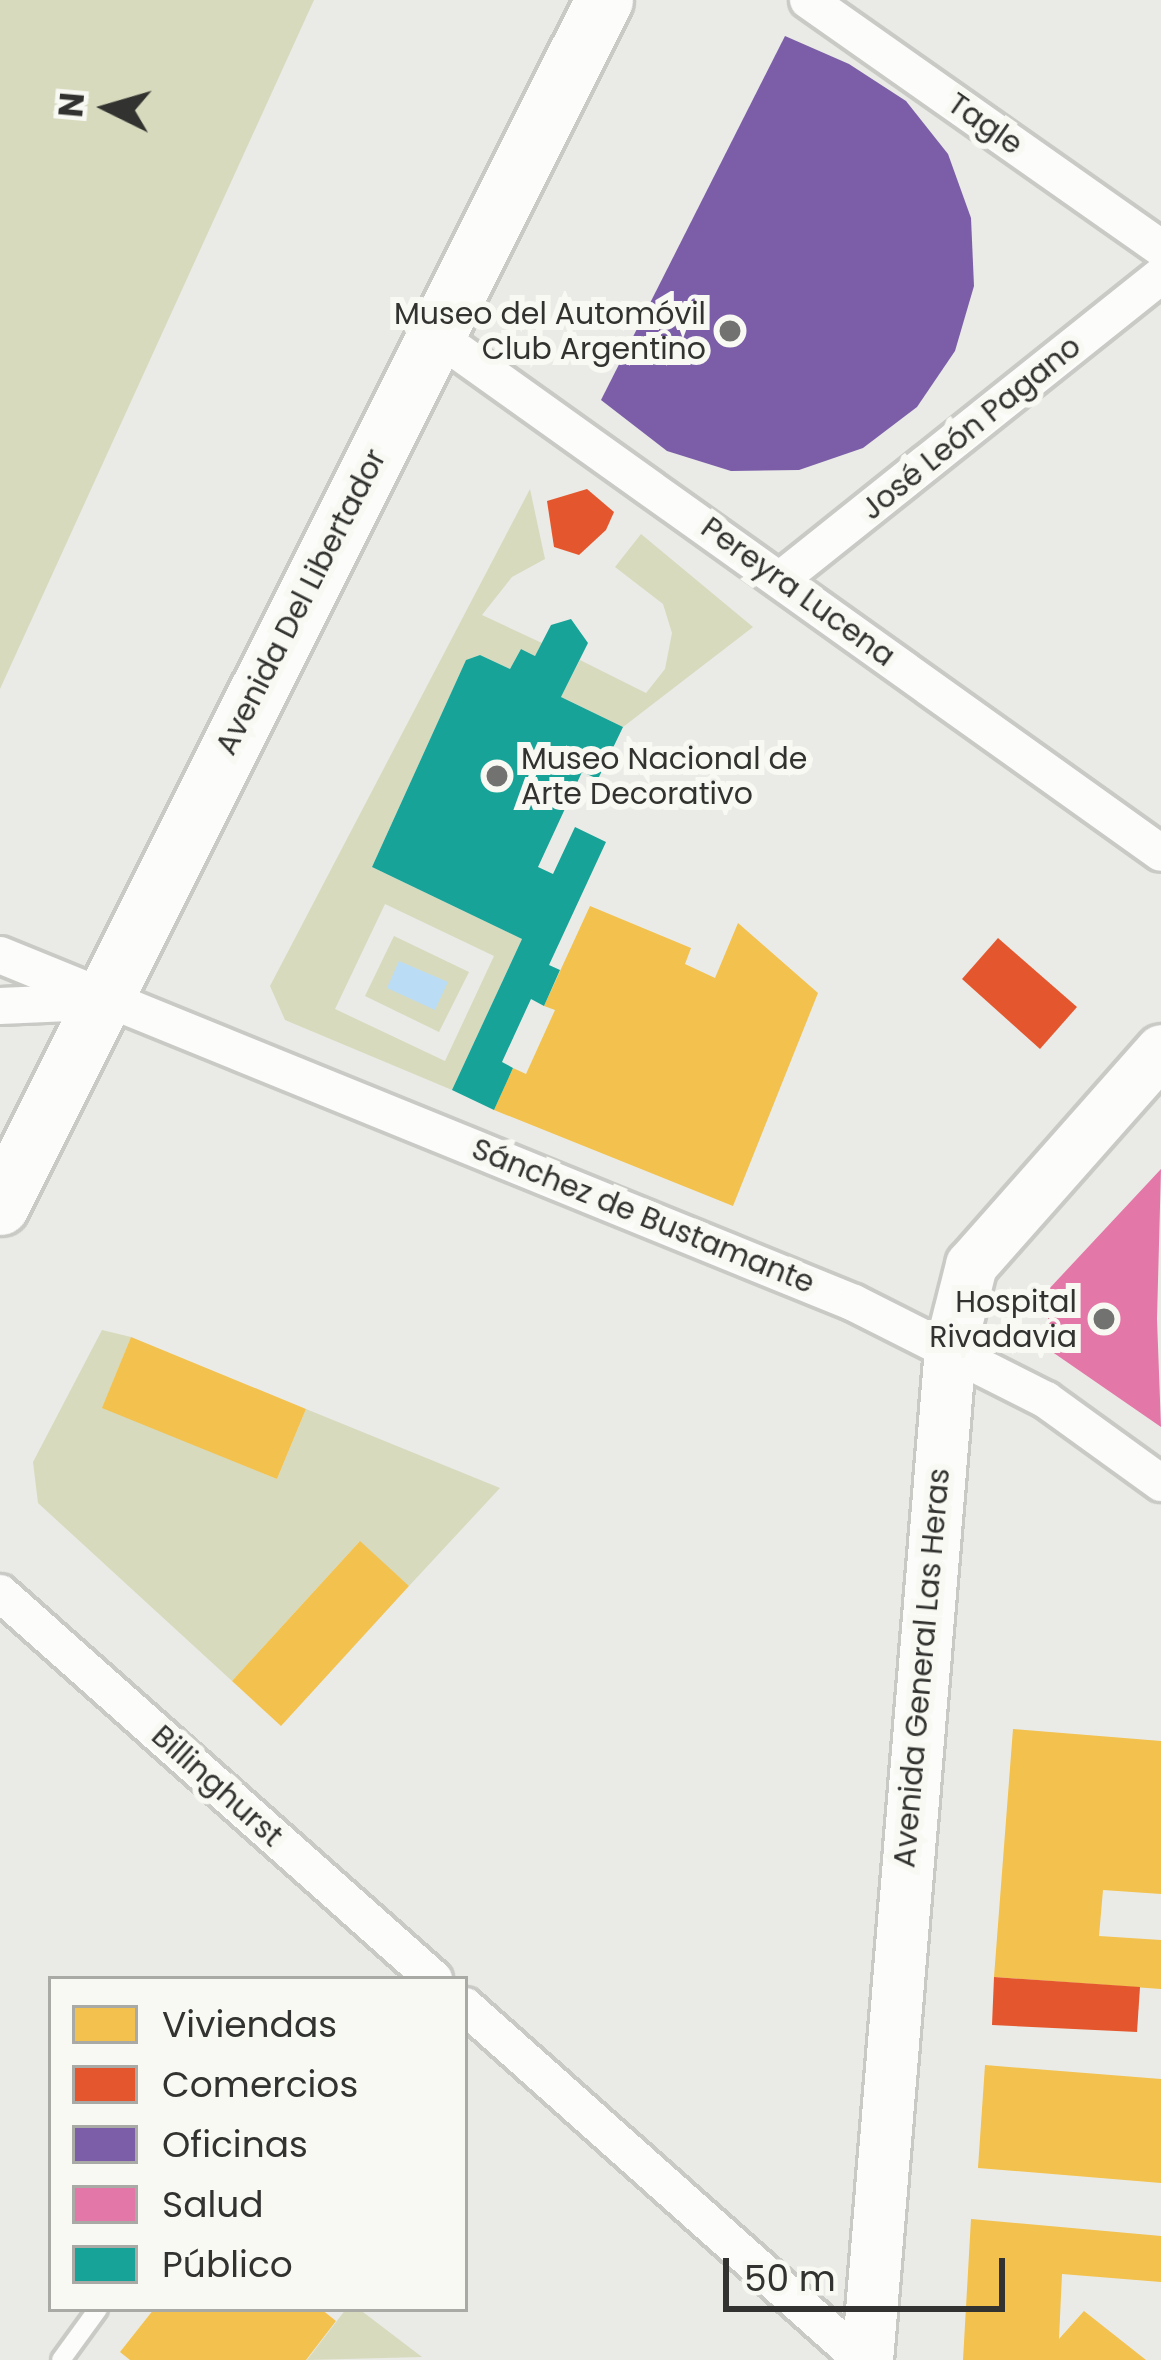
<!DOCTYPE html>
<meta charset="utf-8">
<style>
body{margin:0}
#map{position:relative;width:1161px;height:2360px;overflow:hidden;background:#eaebe6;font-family:Poppins,sans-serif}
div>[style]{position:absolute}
.green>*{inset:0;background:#d7dabd}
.water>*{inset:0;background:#bbdcf5}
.homes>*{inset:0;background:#f2c14e}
.shops>*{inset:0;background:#e4572e}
.offices>*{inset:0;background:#7b5ea7}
.health>*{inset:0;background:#e377a8}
.public>*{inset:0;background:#17a398}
.roads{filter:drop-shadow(3px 0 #c9c9c6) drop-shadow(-3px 0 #c9c9c6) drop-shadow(0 3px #c9c9c6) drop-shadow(0 -3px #c9c9c6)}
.service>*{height:18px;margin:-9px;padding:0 9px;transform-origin:9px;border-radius:9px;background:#fcfcfb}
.minor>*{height:36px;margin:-18px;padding:0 18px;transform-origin:18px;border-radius:18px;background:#fcfcfb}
.secondary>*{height:51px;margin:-25.5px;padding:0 25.5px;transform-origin:25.5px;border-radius:25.5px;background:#fcfcfb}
.primary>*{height:57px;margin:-28.5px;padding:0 28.5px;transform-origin:28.5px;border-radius:28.5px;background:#fcfcfb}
.dots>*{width:33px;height:33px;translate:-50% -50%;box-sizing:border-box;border:6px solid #f8f9f3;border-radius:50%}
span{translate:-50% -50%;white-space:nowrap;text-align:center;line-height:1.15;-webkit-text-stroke:12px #f8f9f3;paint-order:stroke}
.street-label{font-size:30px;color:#323330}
.poi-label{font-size:30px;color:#323330}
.right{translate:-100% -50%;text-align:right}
.left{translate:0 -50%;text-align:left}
.legend{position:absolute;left:48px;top:1976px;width:420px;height:336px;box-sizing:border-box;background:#f8f9f3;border:3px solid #a9aaa5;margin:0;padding:15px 21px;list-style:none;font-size:36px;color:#323330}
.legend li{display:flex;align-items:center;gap:24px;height:60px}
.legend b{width:60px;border:3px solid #a9aaa5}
.north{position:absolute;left:48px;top:48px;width:120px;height:120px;-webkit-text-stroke:9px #f8f9f3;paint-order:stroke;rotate:275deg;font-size:33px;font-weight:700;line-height:48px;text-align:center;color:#323330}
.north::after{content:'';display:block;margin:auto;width:42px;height:54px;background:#323330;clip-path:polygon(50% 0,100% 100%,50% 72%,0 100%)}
.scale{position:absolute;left:723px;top:2258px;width:282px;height:54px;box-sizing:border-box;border:6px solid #323330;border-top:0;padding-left:15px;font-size:36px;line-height:42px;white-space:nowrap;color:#323330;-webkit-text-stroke:9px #f8f9f3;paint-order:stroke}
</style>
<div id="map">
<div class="green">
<div style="clip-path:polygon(0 0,314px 0,0 689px)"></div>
<div style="clip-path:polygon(evenodd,530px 489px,545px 559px,512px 577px,482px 615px,542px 643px,535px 656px,521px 649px,510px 669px,480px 655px,466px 660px,372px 867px,522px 939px,452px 1090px,285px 1020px,270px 986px,530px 489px,385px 904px,494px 956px,445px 1061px,335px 1009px,385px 904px)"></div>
<div style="clip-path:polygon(641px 534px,753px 627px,623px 727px,561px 697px,580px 660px,646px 693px,665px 669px,672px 633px,663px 604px,615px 567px)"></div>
<div style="clip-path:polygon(394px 936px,469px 972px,439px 1032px,365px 996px)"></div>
<div style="clip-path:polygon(102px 1330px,131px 1337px,103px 1407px,277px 1479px,306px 1409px,500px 1488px,409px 1586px,359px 1542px,232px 1681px,38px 1503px,33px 1462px)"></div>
<div style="clip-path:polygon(346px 2309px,359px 2309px,422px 2357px,307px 2360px)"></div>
</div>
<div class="water">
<div style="clip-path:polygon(399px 961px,448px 982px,435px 1010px,387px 988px)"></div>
</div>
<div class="homes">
<div style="clip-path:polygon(590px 906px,691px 948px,685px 964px,715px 978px,738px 923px,818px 993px,733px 1206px,494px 1110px,513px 1068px,526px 1074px,555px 1010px,544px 1006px)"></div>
<div style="clip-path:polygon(131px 1337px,306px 1409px,277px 1479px,102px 1408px)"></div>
<div style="clip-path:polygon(360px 1541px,409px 1586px,281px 1726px,232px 1681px)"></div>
<div style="clip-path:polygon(1013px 1729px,1161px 1741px,1161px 1894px,1103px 1890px,1099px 1936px,1161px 1940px,1161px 1989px,994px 1977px)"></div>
<div style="clip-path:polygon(985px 2065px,1161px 2079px,1161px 2183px,978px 2168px)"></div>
<div style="clip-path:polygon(971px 2219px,1161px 2236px,1161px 2282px,1062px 2274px,1059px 2339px,1084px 2311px,1146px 2360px,963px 2360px)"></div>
<div style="clip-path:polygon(154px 2309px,321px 2309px,336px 2321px,306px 2360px,130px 2360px,120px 2352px)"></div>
</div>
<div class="shops">
<div style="clip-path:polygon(587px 489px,614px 512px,606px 530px,579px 555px,554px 547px,547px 501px)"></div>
<div style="clip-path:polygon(998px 938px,1077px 1007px,1040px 1049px,962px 979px)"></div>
<div style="clip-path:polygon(994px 1977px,1140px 1987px,1137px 2032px,992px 2025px)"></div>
</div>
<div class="offices">
<div style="clip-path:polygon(785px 36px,849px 64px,906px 101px,948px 154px,971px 218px,974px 286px,955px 351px,917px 407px,863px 448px,799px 470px,731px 471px,667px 451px,601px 400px)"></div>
</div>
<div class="health">
<div style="clip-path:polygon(1161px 1169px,1157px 1319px,1161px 1427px,1048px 1349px,1048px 1290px)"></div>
</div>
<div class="public">
<div style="clip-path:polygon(571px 619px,588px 643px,561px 697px,623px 727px,598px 779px,582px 772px,538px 867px,553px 874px,575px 827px,606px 842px,549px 965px,560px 970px,544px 1006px,531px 999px,502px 1062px,513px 1068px,494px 1110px,452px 1090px,522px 939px,372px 867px,466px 660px,480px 655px,510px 669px,521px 649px,535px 656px,551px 625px)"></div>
</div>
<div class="roads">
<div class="service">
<div style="left:61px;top:2360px;width:63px;rotate:-54deg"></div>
</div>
<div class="minor">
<div style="left:808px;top:0;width:431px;rotate:35.1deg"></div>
<div style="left:434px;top:334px;width:893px;rotate:35.52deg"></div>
<div style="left:781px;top:579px;width:486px;rotate:-38.6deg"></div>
<div style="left:0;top:955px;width:922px;rotate:22.17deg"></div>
<div style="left:854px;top:1303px;width:215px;rotate:26.8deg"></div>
<div style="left:1046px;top:1400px;width:142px;rotate:35.8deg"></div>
<div style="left:0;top:1006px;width:92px;rotate:-2.5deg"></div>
<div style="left:0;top:1593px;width:581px;rotate:41.65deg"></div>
<div style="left:465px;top:2006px;width:532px;rotate:41.72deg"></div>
</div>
<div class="secondary">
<div style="left:867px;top:2360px;width:1015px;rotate:-85.31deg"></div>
<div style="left:950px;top:1348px;width:86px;rotate:-75.8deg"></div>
<div style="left:971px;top:1265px;width:287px;rotate:-48.5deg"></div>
</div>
<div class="primary">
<div style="left:0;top:1206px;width:1349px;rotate:-63.4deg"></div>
</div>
</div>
<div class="dots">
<div style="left:730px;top:331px;background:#727370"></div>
<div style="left:497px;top:776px;background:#727370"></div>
<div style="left:1104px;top:1319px;background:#727370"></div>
</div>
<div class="street-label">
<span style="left:985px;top:124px;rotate:35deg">Tagle</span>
<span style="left:971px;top:428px;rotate:-39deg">José León Pagano</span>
<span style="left:798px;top:592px;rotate:36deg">Pereyra Lucena</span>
<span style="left:301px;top:602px;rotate:-63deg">Avenida Del Libertador</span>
<span style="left:643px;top:1216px;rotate:22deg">Sánchez de Bustamante</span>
<span style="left:922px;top:1668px;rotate:-85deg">Avenida General Las Heras</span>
<span style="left:217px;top:1786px;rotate:42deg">Billinghurst</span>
</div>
<div class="poi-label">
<span class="right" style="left:706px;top:331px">Museo del Automóvil<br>Club Argentino</span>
<span class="left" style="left:521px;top:776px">Museo Nacional de<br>Arte Decorativo</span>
<span class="right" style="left:1077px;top:1319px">Hospital<br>Rivadavia</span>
</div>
<ul class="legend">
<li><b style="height:33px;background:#f2c14e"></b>Viviendas</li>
<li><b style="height:33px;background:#e4572e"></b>Comercios</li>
<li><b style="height:33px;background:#7b5ea7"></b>Oficinas</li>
<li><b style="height:33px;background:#e377a8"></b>Salud</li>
<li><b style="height:33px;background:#17a398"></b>Público</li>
</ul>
<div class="north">N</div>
<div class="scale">50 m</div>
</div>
